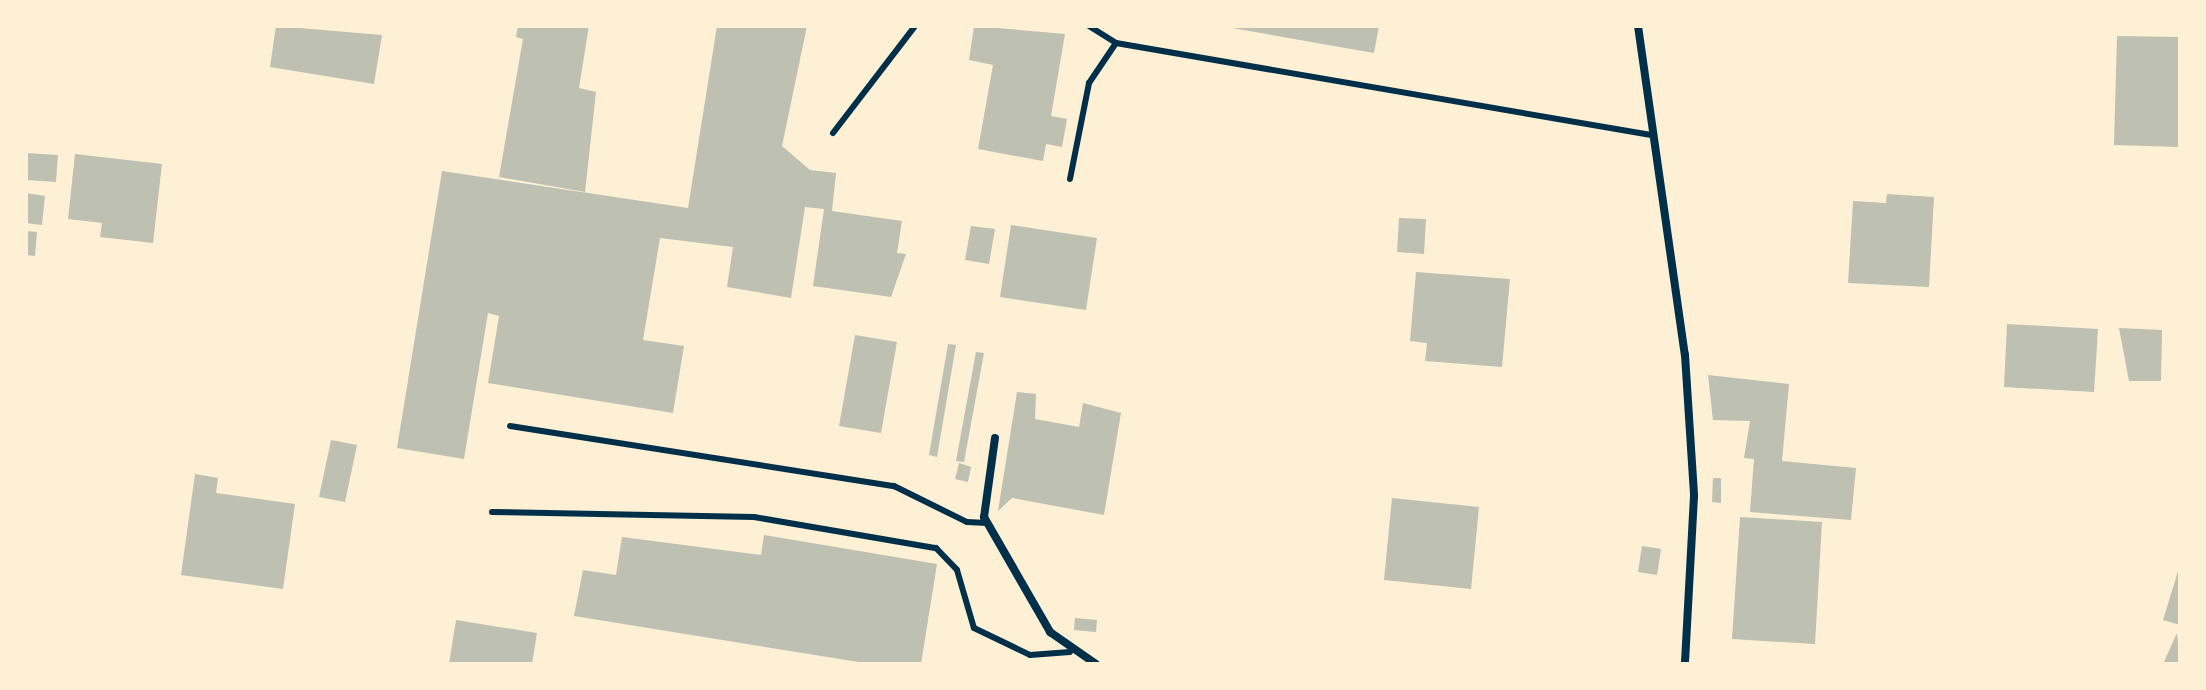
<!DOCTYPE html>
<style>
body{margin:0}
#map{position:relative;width:2206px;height:690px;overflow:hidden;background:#fdf0d5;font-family:Montserrat,sans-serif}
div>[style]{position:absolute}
.building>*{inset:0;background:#bec0b2}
.service>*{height:6px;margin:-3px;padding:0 3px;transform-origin:3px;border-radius:3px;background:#003049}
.minor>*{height:8px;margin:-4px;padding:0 4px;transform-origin:4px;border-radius:4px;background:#003049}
span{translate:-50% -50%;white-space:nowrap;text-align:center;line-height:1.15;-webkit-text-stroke:8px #fdf0d5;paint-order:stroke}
.frame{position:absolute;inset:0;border:28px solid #fdf0d5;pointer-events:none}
</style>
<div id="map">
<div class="building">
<div style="clip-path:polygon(276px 26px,382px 35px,374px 84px,270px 67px)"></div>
<div style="clip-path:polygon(518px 26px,589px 26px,579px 88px,596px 92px,585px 192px,499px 177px,523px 39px,516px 37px)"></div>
<div style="clip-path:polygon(717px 26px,807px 26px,782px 146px,810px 170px,836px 173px,832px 211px,902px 221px,897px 253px,906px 254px,891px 297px,813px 286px,824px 209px,805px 207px,791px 298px,727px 287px,733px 247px,660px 238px,643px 340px,684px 346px,673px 413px,488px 383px,499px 316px,488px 313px,464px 459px,397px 448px,442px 171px,688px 208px)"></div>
<div style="clip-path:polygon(974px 26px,1065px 34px,1051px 116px,1067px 119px,1062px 147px,1046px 144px,1043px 161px,978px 149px,993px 65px,969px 60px)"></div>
<div style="clip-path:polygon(1221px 26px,1379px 26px,1374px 53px)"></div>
<div style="clip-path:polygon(2117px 36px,2180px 37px,2180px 147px,2114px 145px)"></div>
<div style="clip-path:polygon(26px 153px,58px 155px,56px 182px,26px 180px)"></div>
<div style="clip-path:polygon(75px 154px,162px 164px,153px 243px,100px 237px,102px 223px,68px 219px)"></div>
<div style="clip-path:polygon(26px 193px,45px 196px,42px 225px,26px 223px)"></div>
<div style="clip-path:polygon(1887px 194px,1934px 197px,1929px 287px,1848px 283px,1853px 201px,1886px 203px)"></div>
<div style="clip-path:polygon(1399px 218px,1426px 219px,1424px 254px,1397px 252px)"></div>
<div style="clip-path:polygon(1011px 225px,1097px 238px,1086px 310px,1000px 297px)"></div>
<div style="clip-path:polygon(971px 226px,995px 229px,989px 264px,965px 260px)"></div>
<div style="clip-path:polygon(26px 231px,37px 232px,35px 256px,26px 255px)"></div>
<div style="clip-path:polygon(1416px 272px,1510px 279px,1502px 367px,1425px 361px,1427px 343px,1410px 341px)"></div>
<div style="clip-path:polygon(2007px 324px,2098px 329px,2094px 392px,2004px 387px)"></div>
<div style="clip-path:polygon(2119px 328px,2162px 330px,2161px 381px,2129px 381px)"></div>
<div style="clip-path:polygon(855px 335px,897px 342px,881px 433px,839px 426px)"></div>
<div style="clip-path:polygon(948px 344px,956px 345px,937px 457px,929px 455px)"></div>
<div style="clip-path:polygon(976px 352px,984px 353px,964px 462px,956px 461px)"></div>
<div style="clip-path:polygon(1708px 375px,1789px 384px,1782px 461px,1856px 468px,1851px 520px,1750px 512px,1754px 459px,1744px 458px,1750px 421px,1713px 420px)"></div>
<div style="clip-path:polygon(1017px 392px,1036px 394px,1035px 419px,1079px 427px,1083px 403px,1121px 413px,1104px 515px,1012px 498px,998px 511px)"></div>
<div style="clip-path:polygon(331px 440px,357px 445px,345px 502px,319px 497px)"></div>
<div style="clip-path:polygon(959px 463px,971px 467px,968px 482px,955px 479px)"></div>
<div style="clip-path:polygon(195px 474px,218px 478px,216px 493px,295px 504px,283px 589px,181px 575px)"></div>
<div style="clip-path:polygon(1713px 478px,1721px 478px,1721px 503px,1712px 502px)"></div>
<div style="clip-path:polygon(1392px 498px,1479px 507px,1471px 589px,1384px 580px)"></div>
<div style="clip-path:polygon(1740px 517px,1822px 522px,1815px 644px,1732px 639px)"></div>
<div style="clip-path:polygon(764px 535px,937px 564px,921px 664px,871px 664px,574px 616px,583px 570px,616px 575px,622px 537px,761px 555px)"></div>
<div style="clip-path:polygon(1642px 546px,1661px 549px,1657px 575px,1638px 572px)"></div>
<div style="clip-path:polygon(2179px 568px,2180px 568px,2180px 625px,2163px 620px)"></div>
<div style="clip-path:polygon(1075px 618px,1097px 620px,1096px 632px,1074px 630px)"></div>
<div style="clip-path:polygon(456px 620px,537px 633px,532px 664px,449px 664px)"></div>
<div style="clip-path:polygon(2177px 633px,2180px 664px,2163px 664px)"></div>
</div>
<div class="service">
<div style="left:1089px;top:26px;width:32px;rotate:32deg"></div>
<div style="left:1116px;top:43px;width:543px;rotate:9.76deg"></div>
<div style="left:833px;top:133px;width:135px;rotate:-52.5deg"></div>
<div style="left:1070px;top:179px;width:98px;rotate:-78.8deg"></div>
<div style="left:1089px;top:83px;width:48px;rotate:-56deg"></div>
<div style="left:510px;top:426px;width:389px;rotate:8.9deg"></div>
<div style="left:894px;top:486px;width:81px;rotate:26.3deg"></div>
<div style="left:967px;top:522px;width:20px;rotate:3deg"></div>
<div style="left:492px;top:512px;width:262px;rotate:1.1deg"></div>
<div style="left:754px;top:517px;width:185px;rotate:9.7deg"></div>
<div style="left:936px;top:548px;width:30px;rotate:46deg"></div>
<div style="left:957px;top:570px;width:60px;rotate:73.7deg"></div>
<div style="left:974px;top:628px;width:62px;rotate:25.7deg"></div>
<div style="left:1030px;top:655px;width:40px;rotate:-4.3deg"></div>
</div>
<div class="minor">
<div style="left:1638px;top:26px;width:332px;rotate:81.9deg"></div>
<div style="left:1685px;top:355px;width:141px;rotate:86.3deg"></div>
<div style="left:1694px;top:496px;width:168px;rotate:93.1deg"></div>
<div style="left:995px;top:438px;width:80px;rotate:97.9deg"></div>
<div style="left:984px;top:517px;width:133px;rotate:60.1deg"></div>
<div style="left:1050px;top:632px;width:56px;rotate:34.8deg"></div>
</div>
<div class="frame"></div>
</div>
